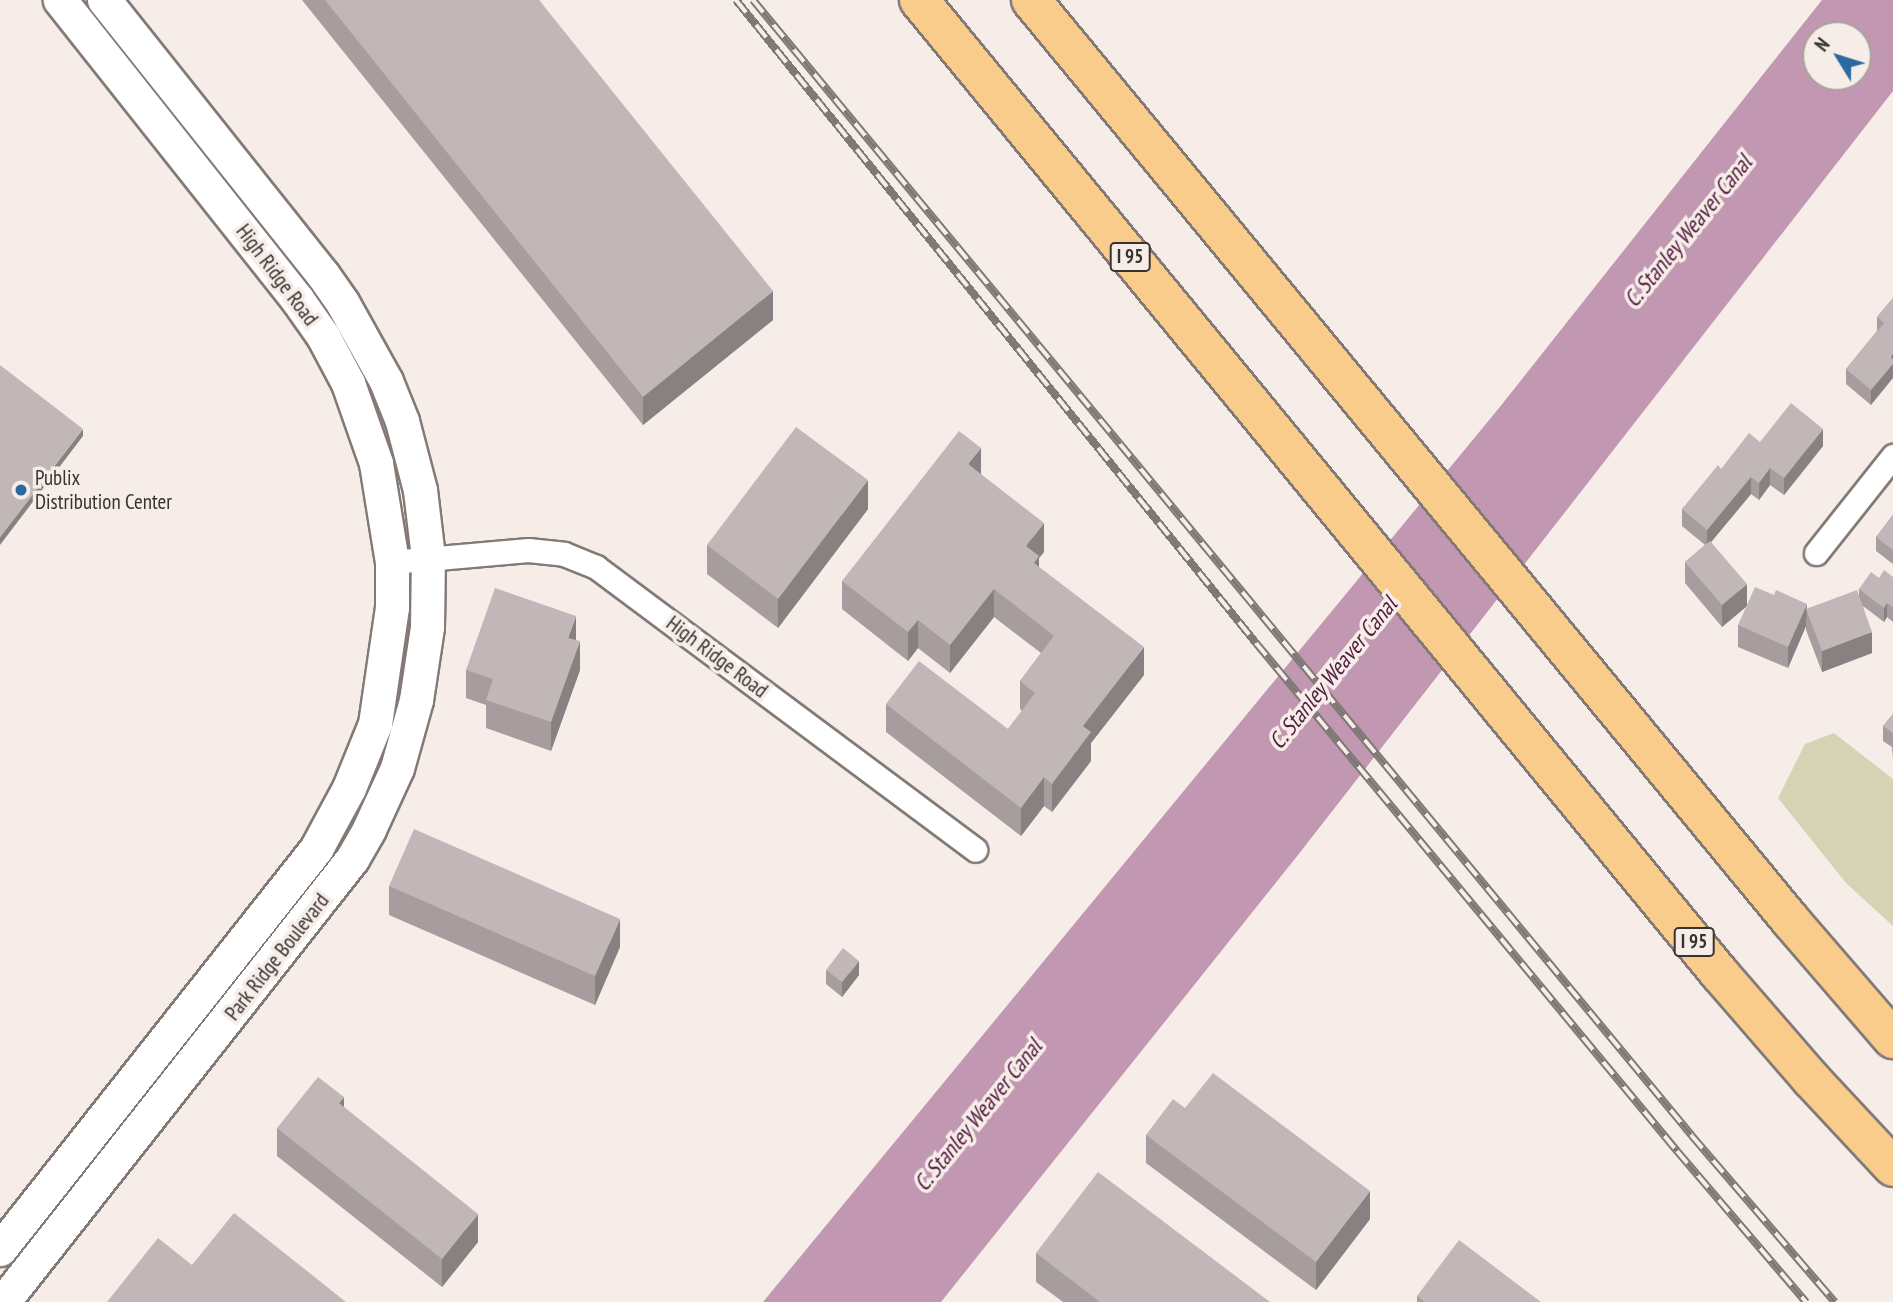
<!DOCTYPE html>
<style>
body{margin:0}
#map{position:relative;width:1893px;height:1302px;overflow:hidden;background:#f6ece8;font-family:"PT Sans Narrow",sans-serif}
div>[style]{position:absolute}
.green>*{inset:0;background:#d4d4b4}
.water>*{inset:0;background:#c297b1}
.roads{filter:drop-shadow(2px 0 #837a76) drop-shadow(-2px 0 #837a76) drop-shadow(0 2px #837a76) drop-shadow(0 -2px #837a76)}
.street>*{height:23px;margin:-11.5px;padding:0 11.5px;transform-origin:11.5px;border-radius:11.5px;background:#fff}
.secondary>*{height:33px;margin:-16.5px;padding:0 16.5px;transform-origin:16.5px;border-radius:16.5px;background:#fff}
.highway>*{height:38px;margin:-19px;padding:0 19px;transform-origin:19px;border-radius:19px;background:#f9cc8c}
.rail>*{height:8px;margin-top:-4px;transform-origin:0;background:repeating-linear-gradient(90deg,#f6ece8 0 16px,#7f7976 0 32px);box-sizing:border-box;border-block:2px solid #7f7976}
.wall>*{inset:0;background:#a79d9e}
.shaded-wall>*{inset:0;background:#888081}
.building>*{inset:0;background:#c2b7b8}
.dots>*{width:19px;height:19px;translate:-50% -50%;box-sizing:border-box;border:4px solid #f6ece8;border-radius:50%}
span{translate:-50% -50%;white-space:nowrap;text-align:center;line-height:1.15;-webkit-text-stroke:7px #f6ece8;paint-order:stroke}
.shield-label span{padding:2px 5px;background:#f6ece8;border:2px solid;border-radius:5px;-webkit-text-stroke-width:0}
.shield-label{font-size:19px;color:#373331;font-weight:700}
.street-label{font-size:21px;color:#373331}
.poi-label{font-size:21px;color:#373331}
.left{translate:0 -50%;text-align:left}
.water-label{font-size:23px;color:#4f1b3f;font-style:italic}
.north{position:absolute;left:1802px;top:21px;width:70px;height:70px;box-sizing:border-box;background:#f6ece8;border:2px solid #aaa29f;border-radius:50%;rotate:308deg;font-size:19px;font-weight:700;line-height:28px;text-align:center;color:#373331}
.north::after{content:'';display:block;margin:auto;width:24px;height:32px;background:#2a6aa1;clip-path:polygon(50% 0,100% 100%,50% 72%,0 100%)}
</style>
<div id="map">
<div class="green">
<div style="clip-path:polygon(1834px 733px,1893px 779px,1893px 926px,1846px 883px,1778px 798px,1805px 744px)"></div>
</div>
<div class="water">
<div style="clip-path:polygon(evenodd,1822px 0,1893px 0,1893px 91px,1298px 855px,941px 1302px,763px 1302px,1499px 408px,1822px 0,1816px 35px,1858px 35px,1858px 77px,1816px 77px,1816px 35px)"></div>
</div>
<div class="roads">
<div class="street">
<div style="left:1816px;top:553px;width:124px;rotate:-51.6deg"></div>
<div style="left:392px;top:562px;width:137px;rotate:-5deg"></div>
<div style="left:528px;top:550px;width:36px;rotate:6deg"></div>
<div style="left:564px;top:554px;width:35px;rotate:22deg"></div>
<div style="left:596px;top:567px;width:473px;rotate:36.7deg"></div>
</div>
<div class="secondary">
<div style="left:0;top:1249px;width:510px;rotate:-51.69deg"></div>
<div style="left:316px;top:849px;width:69px;rotate:-61.6deg"></div>
<div style="left:349px;top:788px;width:69px;rotate:-67.9deg"></div>
<div style="left:375px;top:724px;width:118px;rotate:-81.7deg"></div>
<div style="left:392px;top:607px;width:45px;rotate:-90deg"></div>
<div style="left:392px;top:562px;width:100px;rotate:-99.2deg"></div>
<div style="left:376px;top:463px;width:85px;rotate:-109.3deg"></div>
<div style="left:348px;top:383px;width:53px;rotate:-118deg"></div>
<div style="left:323px;top:336px;width:45px;rotate:-125.1deg"></div>
<div style="left:297px;top:299px;width:382px;rotate:-128.4deg"></div>
<div style="left:3px;top:1302px;width:564px;rotate:-51.77deg"></div>
<div style="left:352px;top:859px;width:34px;rotate:-60deg"></div>
<div style="left:369px;top:829px;width:67px;rotate:-65.3deg"></div>
<div style="left:397px;top:768px;width:71px;rotate:-74.4deg"></div>
<div style="left:416px;top:700px;width:74px;rotate:-81.4deg"></div>
<div style="left:427px;top:627px;width:70px;rotate:-89.2deg"></div>
<div style="left:428px;top:557px;width:67px;rotate:-96.8deg"></div>
<div style="left:420px;top:490px;width:71px;rotate:-104.6deg"></div>
<div style="left:402px;top:421px;width:43px;rotate:-111.8deg"></div>
<div style="left:386px;top:381px;width:90px;rotate:-119.1deg"></div>
<div style="left:342px;top:302px;width:33px;rotate:-125deg"></div>
<div style="left:323px;top:275px;width:352px;rotate:-128.5deg"></div>
</div>
<div class="highway">
<div style="left:919px;top:0;width:1261px;rotate:50.57deg"></div>
<div style="left:1720px;top:974px;width:139px;rotate:49.1deg"></div>
<div style="left:1811px;top:1079px;width:120px;rotate:47deg"></div>
<div style="left:1031px;top:0;width:1194px;rotate:50.47deg"></div>
<div style="left:1791px;top:921px;width:156px;rotate:49.2deg"></div>
</div>
</div>
<div class="rail">
<div style="left:736px;top:0;width:827px;rotate:51.04deg"></div>
<div style="left:1256px;top:643px;width:660px;rotate:50.35deg"></div>
<div style="left:1677px;top:1151px;width:199px;rotate:49.5deg"></div>
<div style="left:753px;top:0;width:1474px;rotate:50.42deg"></div>
<div style="left:1692px;top:1136px;width:219px;rotate:49.3deg"></div>
</div>
<div class="wall">
<div style="clip-path:polygon(302px 0,539px 0,773px 320px,643px 425px)"></div>
<div style="clip-path:polygon(1893px 298px,1871px 405px,1846px 384px,1846px 369px,1877px 331px,1877px 317px)"></div>
<div style="clip-path:polygon(1760px 442px,1823px 446px,1784px 495px,1770px 485px,1759px 500px,1751px 494px,1711px 542px,1747px 606px,1722px 627px,1685px 583px,1685px 562px,1705px 545px,1682px 526px,1682px 509px,1721px 469px)"></div>
<div style="clip-path:polygon(981px 474px,1044px 552px,1039px 558px,1039px 567px,1144px 675px,1091px 743px,1091px 761px,1052px 812px,1044px 806px,1021px 836px,886px 732px,886px 704px,1008px 729px,1022px 711px,1020px 709px,1020px 681px,1041px 653px,994px 617px,950px 673px,918px 648px,908px 661px,842px 609px,842px 581px)"></div>
<div style="clip-path:polygon(868px 509px,778px 628px,707px 574px,707px 545px)"></div>
<div style="clip-path:polygon(1893px 515px,1893px 564px,1876px 551px,1876px 537px)"></div>
<div style="clip-path:polygon(1893px 577px,1893px 622px,1887px 617px,1884px 622px,1863px 606px,1872px 653px,1822px 672px,1806px 630px,1806px 626px,1788px 668px,1738px 647px,1738px 625px,1807px 609px,1859px 595px,1859px 589px)"></div>
<div style="clip-path:polygon(576px 640px,580px 670px,551px 751px,486px 728px,486px 705px,466px 698px,466px 670px)"></div>
<div style="clip-path:polygon(1893px 714px,1893px 759px,1892px 747px,1883px 741px,1883px 726px)"></div>
<div style="clip-path:polygon(389px 886px,620px 947px,595px 1005px,389px 915px)"></div>
<div style="clip-path:polygon(826px 970px,859px 975px,842px 997px,826px 984px)"></div>
<div style="clip-path:polygon(344px 1107px,478px 1242px,442px 1287px,277px 1156px,277px 1128px)"></div>
<div style="clip-path:polygon(1185px 1108px,1370px 1219px,1316px 1290px,1146px 1163px,1146px 1135px)"></div>
<div style="clip-path:polygon(1036px 1253px,1270px 1302px,1063px 1302px,1036px 1282px)"></div>
<div style="clip-path:polygon(1417px 1296px,1541px 1302px,1417px 1302px)"></div>
</div>
<div class="shaded-wall">
<div style="clip-path:polygon(773px 291px,773px 320px,643px 425px,643px 397px)"></div>
<div style="clip-path:polygon(1893px 353px,1893px 378px,1871px 405px,1871px 390px)"></div>
<div style="clip-path:polygon(83px 429px,83px 436px,0 545px,0 537px)"></div>
<div style="clip-path:polygon(1823px 429px,1823px 446px,1784px 495px,1784px 478px)"></div>
<div style="clip-path:polygon(981px 448px,981px 476px,968px 464px)"></div>
<div style="clip-path:polygon(1770px 468px,1770px 485px,1759px 500px,1759px 483px)"></div>
<div style="clip-path:polygon(1751px 477px,1751px 494px,1707px 547px,1707px 530px)"></div>
<div style="clip-path:polygon(868px 480px,868px 509px,778px 628px,778px 599px)"></div>
<div style="clip-path:polygon(1044px 523px,1044px 552px,1039px 558px,1039px 584px,1026px 546px)"></div>
<div style="clip-path:polygon(1747px 584px,1747px 606px,1722px 627px,1722px 605px)"></div>
<div style="clip-path:polygon(994px 589px,994px 617px,950px 673px,950px 645px)"></div>
<div style="clip-path:polygon(1887px 603px,1887px 617px,1884px 622px,1884px 608px)"></div>
<div style="clip-path:polygon(1807px 604px,1806px 626px,1788px 668px,1788px 647px)"></div>
<div style="clip-path:polygon(576px 616px,576px 644px,568px 638px)"></div>
<div style="clip-path:polygon(918px 620px,918px 648px,908px 661px,908px 632px)"></div>
<div style="clip-path:polygon(1872px 632px,1872px 653px,1822px 672px,1822px 651px)"></div>
<div style="clip-path:polygon(580px 641px,580px 670px,551px 751px,551px 722px)"></div>
<div style="clip-path:polygon(1144px 647px,1144px 675px,1091px 743px,1091px 761px,1052px 812px,1052px 784px,1083px 726px)"></div>
<div style="clip-path:polygon(1044px 777px,1044px 806px,1021px 836px,1021px 808px)"></div>
<div style="clip-path:polygon(620px 919px,620px 947px,595px 1005px,595px 976px)"></div>
<div style="clip-path:polygon(859px 961px,859px 975px,842px 997px,842px 982px)"></div>
<div style="clip-path:polygon(344px 1097px,344px 1126px,339px 1103px)"></div>
<div style="clip-path:polygon(1370px 1191px,1370px 1219px,1316px 1290px,1316px 1262px)"></div>
<div style="clip-path:polygon(478px 1214px,478px 1242px,442px 1287px,442px 1259px)"></div>
</div>
<div class="building">
<div style="clip-path:polygon(325px 0,539px 0,773px 291px,643px 397px)"></div>
<div style="clip-path:polygon(1893px 298px,1893px 353px,1890px 357px,1893px 359px,1893px 364px,1871px 390px,1846px 369px,1884px 323px,1877px 317px)"></div>
<div style="clip-path:polygon(0 365px,83px 429px,0 537px)"></div>
<div style="clip-path:polygon(1791px 403px,1823px 429px,1784px 478px,1770px 468px,1759px 483px,1751px 477px,1707px 530px,1682px 509px,1718px 465px,1721px 469px,1749px 433px,1760px 442px)"></div>
<div style="clip-path:polygon(796px 427px,868px 480px,778px 599px,707px 545px)"></div>
<div style="clip-path:polygon(959px 431px,981px 448px,968px 464px,1044px 523px,1026px 546px,1039px 556px,1034px 563px,1144px 647px,1083px 726px,1091px 732px,1052px 784px,1044px 777px,1021px 808px,886px 704px,919px 661px,1008px 729px,1035px 693px,1020px 681px,1054px 636px,994px 589px,950px 645px,918px 620px,908px 632px,842px 581px)"></div>
<div style="clip-path:polygon(1893px 515px,1893px 550px,1876px 537px)"></div>
<div style="clip-path:polygon(1710px 541px,1747px 584px,1722px 605px,1685px 562px)"></div>
<div style="clip-path:polygon(1884px 570px,1893px 577px,1893px 607px,1887px 603px,1884px 608px,1859px 589px,1871px 572px,1879px 578px)"></div>
<div style="clip-path:polygon(1755px 587px,1774px 595px,1776px 590px,1807px 604px,1788px 647px,1738px 625px)"></div>
<div style="clip-path:polygon(495px 588px,576px 616px,568px 638px,580px 641px,551px 722px,486px 700px,493px 679px,466px 670px)"></div>
<div style="clip-path:polygon(1857px 590px,1872px 632px,1822px 651px,1806px 609px)"></div>
<div style="clip-path:polygon(1893px 714px,1893px 733px,1883px 726px)"></div>
<div style="clip-path:polygon(414px 829px,620px 919px,595px 976px,389px 886px)"></div>
<div style="clip-path:polygon(843px 948px,859px 961px,842px 982px,826px 970px)"></div>
<div style="clip-path:polygon(1213px 1073px,1370px 1191px,1316px 1262px,1146px 1135px,1173px 1099px,1185px 1108px)"></div>
<div style="clip-path:polygon(318px 1077px,344px 1097px,339px 1103px,478px 1214px,442px 1259px,277px 1128px)"></div>
<div style="clip-path:polygon(1098px 1172px,1270px 1302px,1100px 1302px,1036px 1253px)"></div>
<div style="clip-path:polygon(234px 1213px,346px 1302px,107px 1302px,158px 1238px,192px 1265px)"></div>
<div style="clip-path:polygon(1459px 1240px,1541px 1302px,1425px 1302px,1417px 1296px)"></div>
</div>
<div class="dots">
<div style="left:21px;top:490px;background:#2a6aa1"></div>
</div>
<div class="shield-label">
<span style="left:1130px;top:257px">I 95</span>
<span style="left:1694px;top:942px">I 95</span>
</div>
<div class="street-label">
<span style="left:277px;top:275px;rotate:53deg">High Ridge Road</span>
<span style="left:717px;top:657px;rotate:37deg">High Ridge Road</span>
<span style="left:277px;top:957px;rotate:-52deg">Park Ridge Boulevard</span>
</div>
<div class="poi-label">
<span class="left" style="left:35px;top:490px">Publix<br>Distribution Center</span>
</div>
<div class="water-label">
<span style="left:1688px;top:231px;rotate:-51deg">C. Stanley Weaver Canal</span>
<span style="left:1333px;top:673px;rotate:-51deg">C. Stanley Weaver Canal</span>
<span style="left:978px;top:1115px;rotate:-51deg">C. Stanley Weaver Canal</span>
</div>
<div class="north">N</div>
</div>
